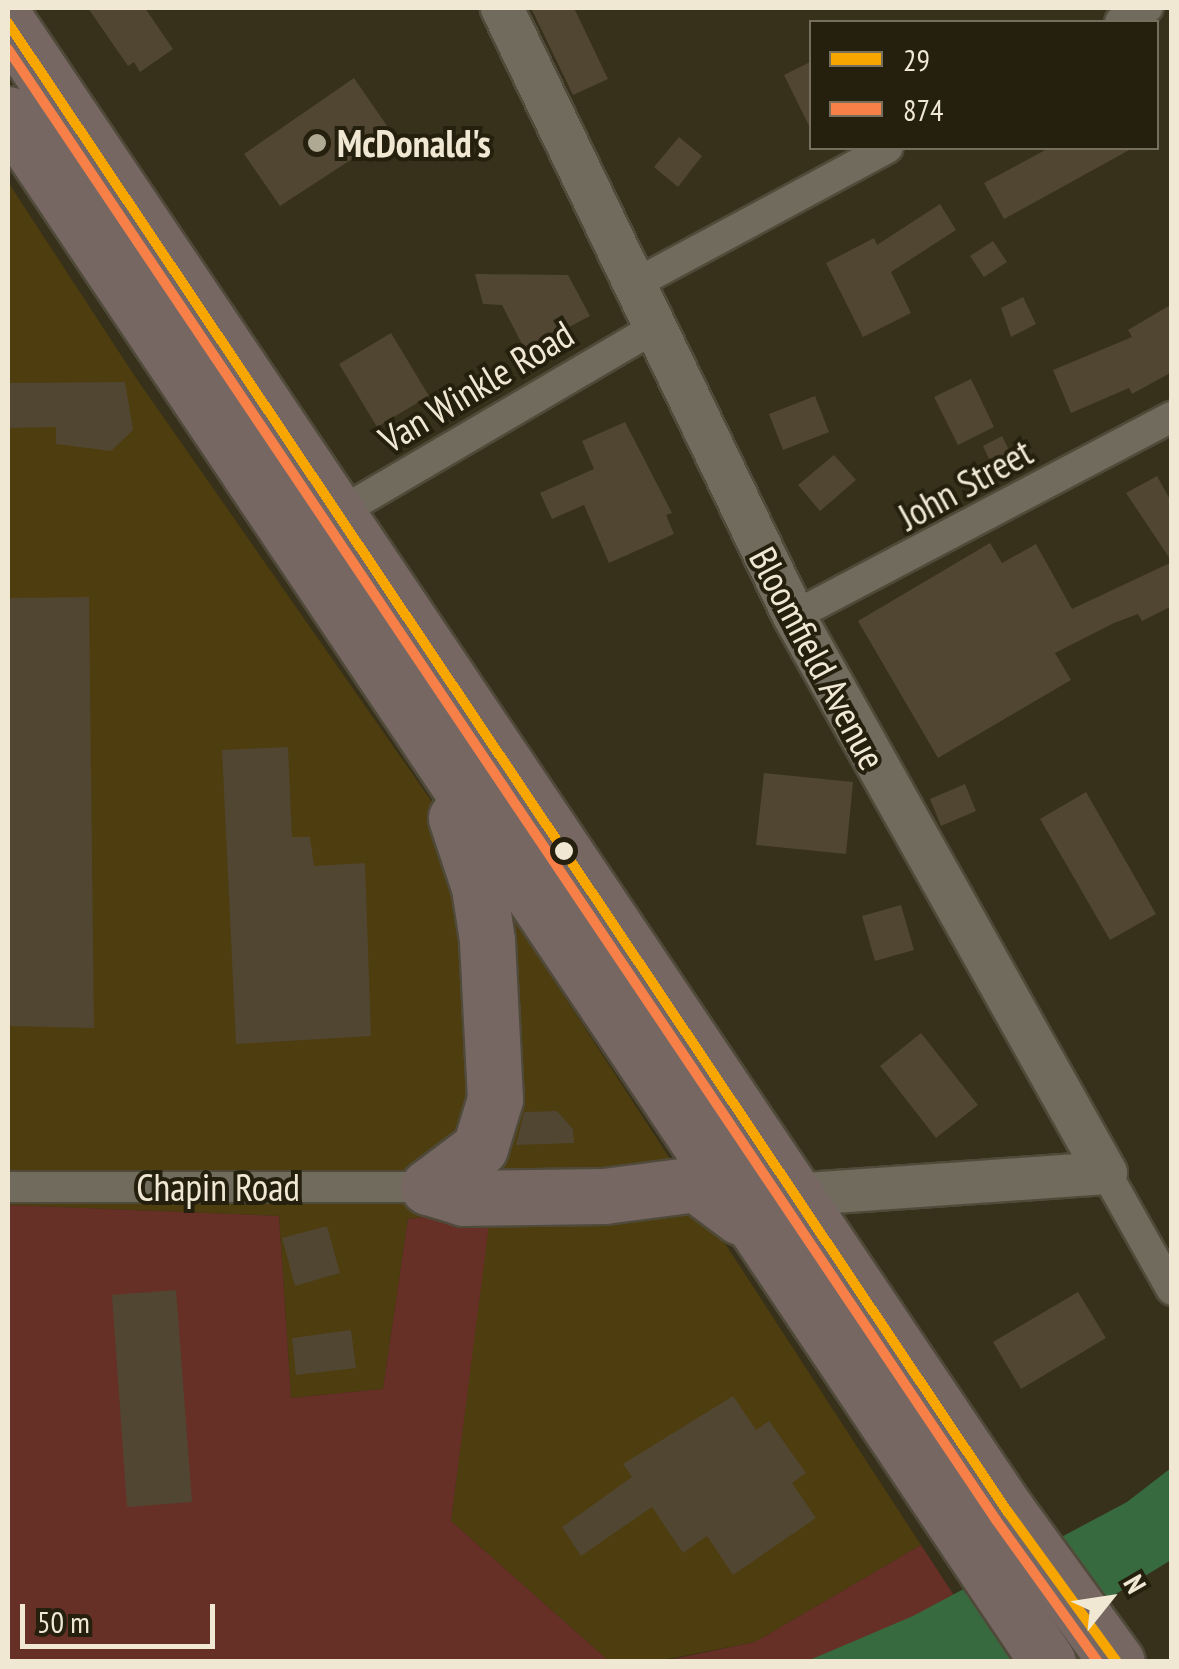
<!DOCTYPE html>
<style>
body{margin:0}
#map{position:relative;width:1179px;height:1669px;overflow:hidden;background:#37301b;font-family:"PT Sans Narrow",sans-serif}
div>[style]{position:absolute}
.built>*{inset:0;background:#4d3d0f}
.green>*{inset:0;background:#663026}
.water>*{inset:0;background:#376b3f}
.building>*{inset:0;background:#514631}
.roads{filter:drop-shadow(2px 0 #504a3a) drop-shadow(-2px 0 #504a3a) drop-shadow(0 2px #504a3a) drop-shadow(0 -2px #504a3a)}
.street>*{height:30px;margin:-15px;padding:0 15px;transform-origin:15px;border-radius:15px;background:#706b5c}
.secondary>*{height:42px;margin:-21px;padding:0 21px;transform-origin:21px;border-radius:21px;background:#706b5c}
.highway>*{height:55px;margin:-27.5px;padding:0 27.5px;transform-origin:27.5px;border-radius:27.5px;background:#766762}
.bus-1>*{height:10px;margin:-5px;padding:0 5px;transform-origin:5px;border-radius:5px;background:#f7a600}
.bus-2>*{height:10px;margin:-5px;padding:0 5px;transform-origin:5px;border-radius:5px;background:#f78048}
.dots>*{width:28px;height:28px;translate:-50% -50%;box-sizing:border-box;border:5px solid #251f0e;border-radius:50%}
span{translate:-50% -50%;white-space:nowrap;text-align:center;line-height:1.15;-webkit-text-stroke:8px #251f0e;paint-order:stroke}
.poi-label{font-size:38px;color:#f0e8d3;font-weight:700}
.left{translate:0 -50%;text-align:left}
.street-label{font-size:38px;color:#f0e8d3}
.frame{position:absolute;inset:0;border:10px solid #f0e8d3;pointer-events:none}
.legend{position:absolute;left:809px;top:20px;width:350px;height:130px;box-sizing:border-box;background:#251f0e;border:2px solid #766f5d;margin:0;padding:12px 18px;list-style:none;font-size:30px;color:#f0e8d3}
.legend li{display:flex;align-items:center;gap:20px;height:50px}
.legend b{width:50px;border:2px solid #766f5d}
.north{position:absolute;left:1059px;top:1549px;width:100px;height:100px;-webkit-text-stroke:8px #251f0e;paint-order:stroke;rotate:60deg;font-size:28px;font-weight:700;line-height:40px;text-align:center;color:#f0e8d3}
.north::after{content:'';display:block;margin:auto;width:35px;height:45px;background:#f0e8d3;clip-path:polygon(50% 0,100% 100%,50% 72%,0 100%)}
.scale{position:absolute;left:20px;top:1604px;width:195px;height:45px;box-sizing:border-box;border:5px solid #f0e8d3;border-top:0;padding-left:12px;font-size:30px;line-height:35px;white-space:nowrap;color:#f0e8d3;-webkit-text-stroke:8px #251f0e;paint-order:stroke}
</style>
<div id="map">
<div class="built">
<div style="clip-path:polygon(8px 182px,134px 375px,518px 925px,921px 1545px,755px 1642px,658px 1661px,609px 1661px,451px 1521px,490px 1210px,408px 1219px,383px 1389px,291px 1398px,279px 1216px,8px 1205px)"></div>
</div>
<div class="green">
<div style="clip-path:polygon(8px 1205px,279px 1216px,291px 1398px,383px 1389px,408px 1219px,491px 1209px,451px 1521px,609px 1661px,8px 1662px)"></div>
<div style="clip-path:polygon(921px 1545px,997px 1661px,658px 1662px,755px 1642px)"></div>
</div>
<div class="water">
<div style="clip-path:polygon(1171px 1468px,1171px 1560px,1007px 1661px,805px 1662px,913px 1616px,1127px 1502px)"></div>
</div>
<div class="building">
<div style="clip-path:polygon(88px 8px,145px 8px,173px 49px,140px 72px,134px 62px,128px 66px)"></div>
<div style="clip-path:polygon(531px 8px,574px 8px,608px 79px,573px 95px)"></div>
<div style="clip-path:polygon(812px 61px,812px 132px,784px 75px)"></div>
<div style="clip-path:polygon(354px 78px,392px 133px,280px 206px,244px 154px)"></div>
<div style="clip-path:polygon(679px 137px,702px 156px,678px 187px,654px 167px)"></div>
<div style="clip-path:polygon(1049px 148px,1133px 148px,1004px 219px,984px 183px)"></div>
<div style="clip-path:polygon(940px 204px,956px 230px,891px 272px,911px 313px,863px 337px,826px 263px,874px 238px,877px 245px)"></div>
<div style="clip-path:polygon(993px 241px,1007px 262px,984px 277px,970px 256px)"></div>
<div style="clip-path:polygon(475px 274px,568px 275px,590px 316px,525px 350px,502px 305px,483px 304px)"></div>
<div style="clip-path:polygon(1023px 297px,1036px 324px,1011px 337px,1001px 308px)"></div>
<div style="clip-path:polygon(1172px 304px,1172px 372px,1132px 394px,1129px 388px,1071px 413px,1053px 370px,1132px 337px,1128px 330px)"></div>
<div style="clip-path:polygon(391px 333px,429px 396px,377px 427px,339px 364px)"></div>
<div style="clip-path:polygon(971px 379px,994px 427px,958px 445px,934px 397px)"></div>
<div style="clip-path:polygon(125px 382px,133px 430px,111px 451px,56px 444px,56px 427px,8px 428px,8px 383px)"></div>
<div style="clip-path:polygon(815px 396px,829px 432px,783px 450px,769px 414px)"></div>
<div style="clip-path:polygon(625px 422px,672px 513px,666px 515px,674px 534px,609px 563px,584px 505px,552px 519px,540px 493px,594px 469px,582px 441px)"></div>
<div style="clip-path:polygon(1002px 436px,1015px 462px,995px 472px,983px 446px)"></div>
<div style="clip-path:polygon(834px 455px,856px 480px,820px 511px,798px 485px)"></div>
<div style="clip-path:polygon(1157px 476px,1172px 503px,1172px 562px,1126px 493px)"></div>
<div style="clip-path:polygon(990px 543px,1002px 563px,1036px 544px,1072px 609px,1172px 562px,1172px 606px,1142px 621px,1138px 614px,1114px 623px,1055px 653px,1071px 680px,938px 758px,858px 621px)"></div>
<div style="clip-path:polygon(89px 597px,94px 1028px,8px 1026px,8px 598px)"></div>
<div style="clip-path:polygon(288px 747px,292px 837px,310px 837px,314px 866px,365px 863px,371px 1036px,236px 1044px,222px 750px)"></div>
<div style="clip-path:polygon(764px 773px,853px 782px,846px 854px,756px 845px)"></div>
<div style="clip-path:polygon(965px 784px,976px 811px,941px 826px,930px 799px)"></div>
<div style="clip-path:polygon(1086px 792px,1156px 914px,1110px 940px,1040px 819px)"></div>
<div style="clip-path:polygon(901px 905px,914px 950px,875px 961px,862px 916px)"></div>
<div style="clip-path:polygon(921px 1033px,978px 1105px,936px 1138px,880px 1066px)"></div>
<div style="clip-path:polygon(557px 1111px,573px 1129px,574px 1143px,516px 1145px,524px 1112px)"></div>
<div style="clip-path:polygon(327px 1226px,340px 1273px,295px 1286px,282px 1238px)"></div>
<div style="clip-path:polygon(176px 1290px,192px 1502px,127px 1507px,112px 1295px)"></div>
<div style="clip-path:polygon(1078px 1292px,1106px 1338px,1021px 1389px,993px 1342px)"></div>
<div style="clip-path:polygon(351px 1330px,356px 1368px,296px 1375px,292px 1338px)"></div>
<div style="clip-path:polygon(733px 1396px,756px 1430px,769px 1421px,806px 1473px,792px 1483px,816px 1518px,733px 1575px,707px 1536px,683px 1553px,652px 1507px,581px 1556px,562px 1527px,632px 1477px,623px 1464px)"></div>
</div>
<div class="roads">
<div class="street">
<div style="left:1120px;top:22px;width:31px;rotate:-27deg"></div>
<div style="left:633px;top:285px;width:289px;rotate:-28.3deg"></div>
<div style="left:339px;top:513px;width:365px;rotate:-30.4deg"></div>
<div style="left:794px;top:616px;width:427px;rotate:-27.8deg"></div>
<div style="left:1106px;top:1173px;width:134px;rotate:60.6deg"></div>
<div style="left:8px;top:1187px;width:420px"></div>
</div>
<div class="secondary">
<div style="left:502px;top:8px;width:674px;rotate:64.35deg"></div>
<div style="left:794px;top:616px;width:638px;rotate:60.74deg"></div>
<div style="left:1106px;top:1173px;width:312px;rotate:176deg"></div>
</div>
<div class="highway">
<div style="left:8px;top:23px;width:1794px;rotate:56.12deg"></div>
<div style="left:1008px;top:1512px;width:185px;rotate:54deg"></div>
<div style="left:8px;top:114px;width:1865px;rotate:56.11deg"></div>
<div style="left:428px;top:1187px;width:65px;rotate:-36.9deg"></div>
<div style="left:480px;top:1148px;width:51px;rotate:-73deg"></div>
<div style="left:495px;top:1099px;width:159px;rotate:-92.9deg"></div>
<div style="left:487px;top:940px;width:54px;rotate:-98.6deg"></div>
<div style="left:479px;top:887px;width:73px;rotate:-108.4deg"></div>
<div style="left:428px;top:1187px;width:37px;rotate:17deg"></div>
<div style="left:463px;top:1198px;width:141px;rotate:-0.8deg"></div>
<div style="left:604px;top:1196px;width:93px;rotate:-7.4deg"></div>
<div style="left:696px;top:1184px;width:55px;rotate:36.9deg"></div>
</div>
</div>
<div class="bus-1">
<div style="left:8px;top:23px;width:1794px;rotate:56.12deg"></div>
<div style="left:1008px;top:1512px;width:185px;rotate:54deg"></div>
</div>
<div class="bus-2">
<div style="left:8px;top:49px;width:1772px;rotate:56.11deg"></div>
<div style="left:996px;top:1520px;width:175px;rotate:54.3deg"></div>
</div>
<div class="dots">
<div style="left:317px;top:143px;background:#afa893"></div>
<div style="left:564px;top:851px;background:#f0e8d3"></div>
</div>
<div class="poi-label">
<span class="left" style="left:337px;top:143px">McDonald's</span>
</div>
<div class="street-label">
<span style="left:476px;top:386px;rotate:-31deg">Van Winkle Road</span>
<span style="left:965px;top:484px;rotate:-29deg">John Street</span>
<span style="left:818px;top:658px;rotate:62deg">Bloomfield Avenue</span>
<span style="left:218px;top:1187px">Chapin Road</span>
</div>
<div class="frame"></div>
<ul class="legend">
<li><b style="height:12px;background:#f7a600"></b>29</li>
<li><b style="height:12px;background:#f78048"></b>874</li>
</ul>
<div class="north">N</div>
<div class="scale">50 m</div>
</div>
